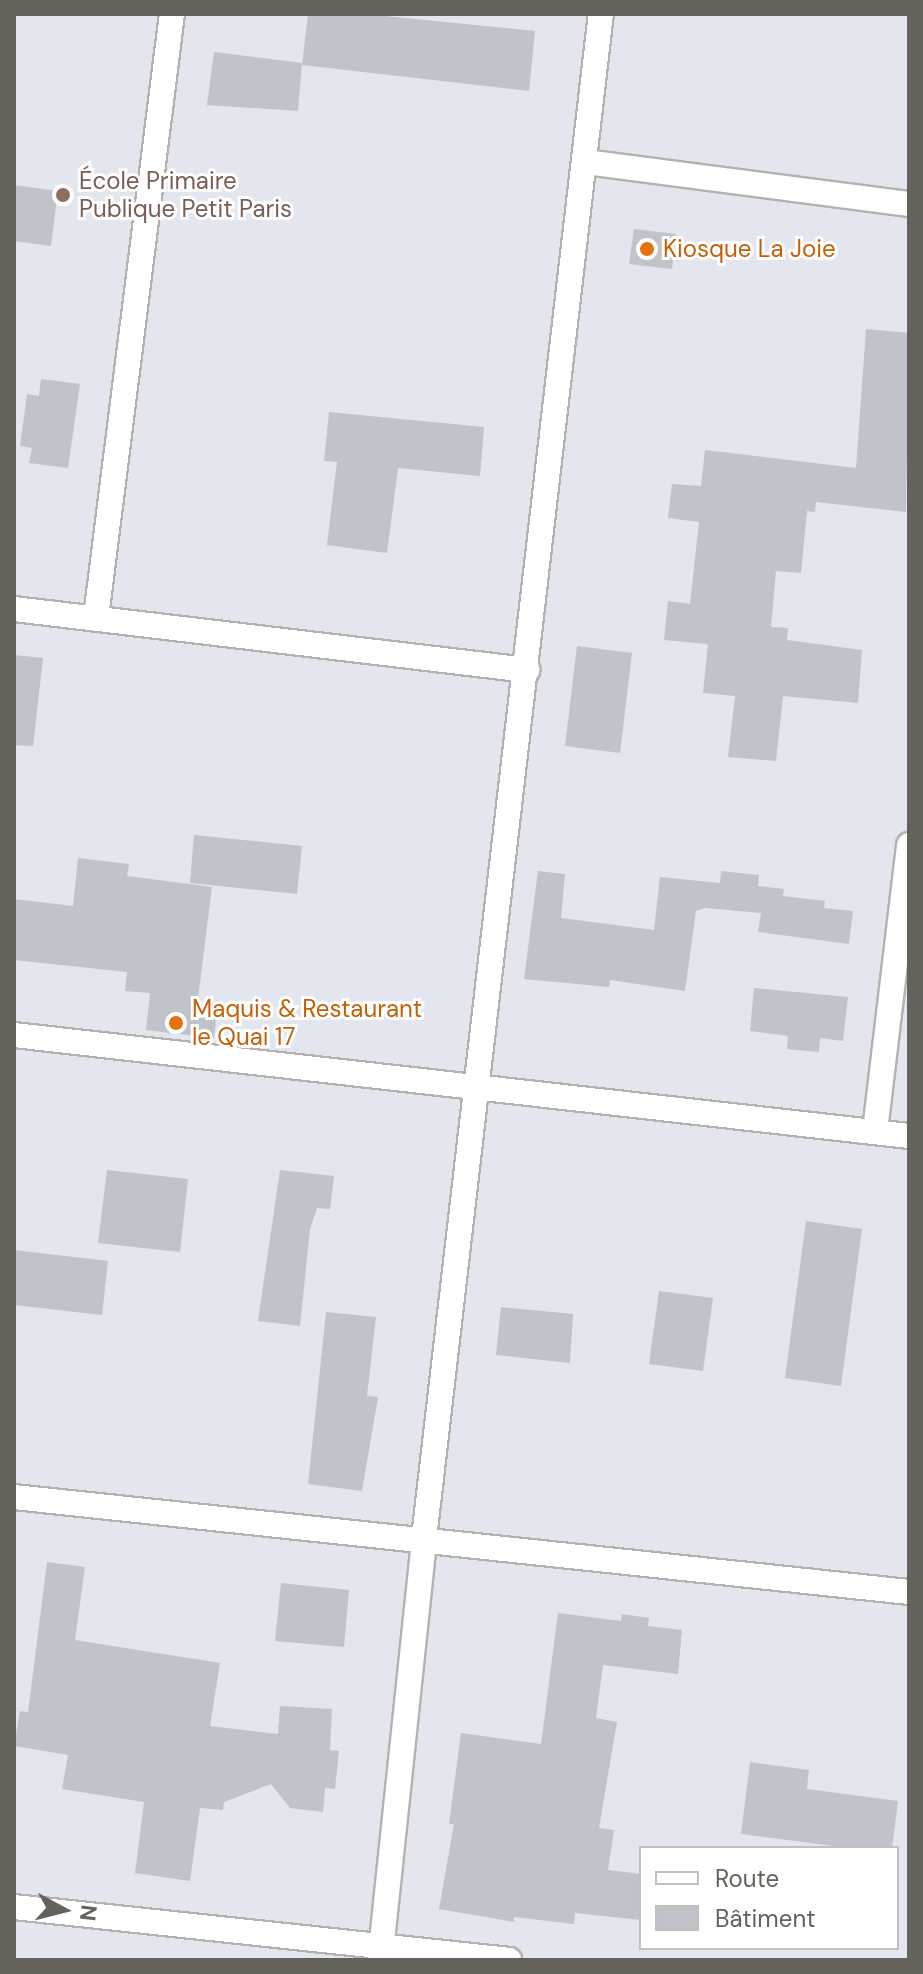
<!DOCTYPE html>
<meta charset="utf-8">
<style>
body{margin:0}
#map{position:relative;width:923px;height:1974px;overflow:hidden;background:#e3e5ef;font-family:"DM Sans",sans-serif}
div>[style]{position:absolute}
.building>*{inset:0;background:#c0c3ca}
.roads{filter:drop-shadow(2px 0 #b4b2ac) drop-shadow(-2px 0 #b4b2ac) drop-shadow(0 2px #b4b2ac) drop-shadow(0 -2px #b4b2ac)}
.street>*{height:24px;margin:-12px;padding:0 12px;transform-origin:12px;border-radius:12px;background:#fff}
.dots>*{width:22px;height:22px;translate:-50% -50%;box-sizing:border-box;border:4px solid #fff;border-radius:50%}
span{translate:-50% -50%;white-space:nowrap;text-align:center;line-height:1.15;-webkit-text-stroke:6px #fff;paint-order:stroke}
.education-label{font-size:24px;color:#785e54}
.left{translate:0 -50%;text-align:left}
.food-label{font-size:24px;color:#c56008}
.frame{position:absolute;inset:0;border:16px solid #65615b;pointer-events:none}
.legend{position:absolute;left:639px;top:1846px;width:260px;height:104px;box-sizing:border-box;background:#fff;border:2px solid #c1c0bd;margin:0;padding:10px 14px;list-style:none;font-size:24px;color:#65615b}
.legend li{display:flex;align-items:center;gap:16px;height:40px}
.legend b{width:40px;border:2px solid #c1c0bd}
.north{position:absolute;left:24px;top:1870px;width:80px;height:80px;-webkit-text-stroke:6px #fff;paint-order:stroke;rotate:97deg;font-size:22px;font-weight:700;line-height:32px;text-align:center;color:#65615b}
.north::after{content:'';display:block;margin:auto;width:28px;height:36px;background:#65615b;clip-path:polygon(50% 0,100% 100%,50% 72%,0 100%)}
</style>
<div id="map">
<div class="building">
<div style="clip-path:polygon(308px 14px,365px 14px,535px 31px,529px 91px,302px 65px)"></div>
<div style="clip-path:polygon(214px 52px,302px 63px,298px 111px,207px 105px)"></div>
<div style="clip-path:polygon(14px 185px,58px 191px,51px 246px,14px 241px)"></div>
<div style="clip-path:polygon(634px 229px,676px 234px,672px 269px,629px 264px)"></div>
<div style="clip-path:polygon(866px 329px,909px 333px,906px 512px,816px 502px,815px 512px,807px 511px,801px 573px,776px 571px,771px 627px,788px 628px,787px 640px,862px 650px,858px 703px,783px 696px,776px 761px,728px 757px,735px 696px,703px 693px,708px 644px,664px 640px,668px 601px,690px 604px,699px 522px,668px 518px,672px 484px,701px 486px,705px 450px,856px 468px)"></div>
<div style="clip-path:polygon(41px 379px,80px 384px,68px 468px,29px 463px,32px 448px,20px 446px,27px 394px,39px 396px)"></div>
<div style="clip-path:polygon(329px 412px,484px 427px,480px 476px,398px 468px,387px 553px,327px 545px,337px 462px,324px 461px)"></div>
<div style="clip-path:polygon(577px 646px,632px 653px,620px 753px,565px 746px)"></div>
<div style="clip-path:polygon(14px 655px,43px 658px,33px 746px,14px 745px)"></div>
<div style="clip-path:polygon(194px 835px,302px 846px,297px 894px,190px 883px)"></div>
<div style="clip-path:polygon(78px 858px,129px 864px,127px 876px,212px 887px,197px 1007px,217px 1010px,214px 1038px,146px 1030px,150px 993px,125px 991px,127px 972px,14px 960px,14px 899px,73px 906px)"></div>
<div style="clip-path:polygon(538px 871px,565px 874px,561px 918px,654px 930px,660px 877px,720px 883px,721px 871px,759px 875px,758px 886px,784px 889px,783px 896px,825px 901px,824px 908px,853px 911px,849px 944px,758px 932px,761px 913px,705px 908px,696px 911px,685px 991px,610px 980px,609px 987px,524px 979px)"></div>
<div style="clip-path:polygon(754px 988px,848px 997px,843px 1041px,820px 1038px,819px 1052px,787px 1049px,788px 1036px,750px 1031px)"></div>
<div style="clip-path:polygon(107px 1170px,188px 1179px,180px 1252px,98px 1243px)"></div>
<div style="clip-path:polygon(280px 1170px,334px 1176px,330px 1209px,317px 1208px,310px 1229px,300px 1326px,258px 1321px)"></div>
<div style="clip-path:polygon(806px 1221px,862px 1229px,841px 1386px,785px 1378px)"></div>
<div style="clip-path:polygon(14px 1250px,108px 1261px,102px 1315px,14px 1305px)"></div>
<div style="clip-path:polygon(659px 1291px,713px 1298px,703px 1371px,649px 1364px)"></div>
<div style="clip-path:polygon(501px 1307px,573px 1314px,570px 1363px,496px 1355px)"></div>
<div style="clip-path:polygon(326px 1312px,376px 1317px,367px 1396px,378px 1397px,362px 1491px,308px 1484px)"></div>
<div style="clip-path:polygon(47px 1562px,85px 1567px,75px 1640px,220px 1663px,210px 1726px,278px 1734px,280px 1706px,332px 1709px,330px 1750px,339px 1751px,335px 1789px,325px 1788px,323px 1812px,290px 1808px,271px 1784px,224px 1802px,223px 1810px,200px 1808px,190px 1881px,135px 1873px,144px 1802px,62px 1789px,68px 1755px,14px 1746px,20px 1711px,28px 1712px)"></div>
<div style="clip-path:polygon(281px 1583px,349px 1590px,344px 1647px,275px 1641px)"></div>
<div style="clip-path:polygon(558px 1613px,621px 1621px,622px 1614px,649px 1618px,648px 1626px,682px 1630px,678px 1674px,603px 1665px,596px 1718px,617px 1722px,599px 1828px,614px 1830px,608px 1870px,641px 1874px,641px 1920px,575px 1913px,574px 1924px,514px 1917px,514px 1922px,439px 1909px,454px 1824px,449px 1824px,461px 1733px,541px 1744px)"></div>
<div style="clip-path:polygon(750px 1762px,809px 1770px,807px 1789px,898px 1801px,892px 1848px,849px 1848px,741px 1834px)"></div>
</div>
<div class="roads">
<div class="street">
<div style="left:585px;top:162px;width:327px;rotate:7.4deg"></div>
<div style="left:14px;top:609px;width:517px;rotate:6.78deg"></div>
<div style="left:96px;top:617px;width:608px;rotate:-82.82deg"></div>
<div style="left:14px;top:1035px;width:901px;rotate:6.44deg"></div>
<div style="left:875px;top:1131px;width:288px;rotate:-83.2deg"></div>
<div style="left:14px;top:1497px;width:900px;rotate:6.06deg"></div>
<div style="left:14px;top:1907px;width:498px;rotate:6.1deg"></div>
<div style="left:380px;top:1960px;width:424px;rotate:-84deg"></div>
<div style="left:424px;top:1538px;width:1534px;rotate:-83.38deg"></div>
</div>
</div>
<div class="dots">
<div style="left:63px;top:195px;background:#8d6e63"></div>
<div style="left:647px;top:249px;background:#e8710a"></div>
<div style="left:176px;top:1023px;background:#e8710a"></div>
</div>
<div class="education-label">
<span class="left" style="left:79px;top:195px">École Primaire<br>Publique Petit Paris</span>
</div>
<div class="food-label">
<span class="left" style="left:663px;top:249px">Kiosque La Joie</span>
<span class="left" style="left:192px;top:1023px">Maquis &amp; Restaurant<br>le Quai 17</span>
</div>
<div class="frame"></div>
<ul class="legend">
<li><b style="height:10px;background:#fff"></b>Route</li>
<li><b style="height:22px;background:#c0c3ca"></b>Bâtiment</li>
</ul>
<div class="north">N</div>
</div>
